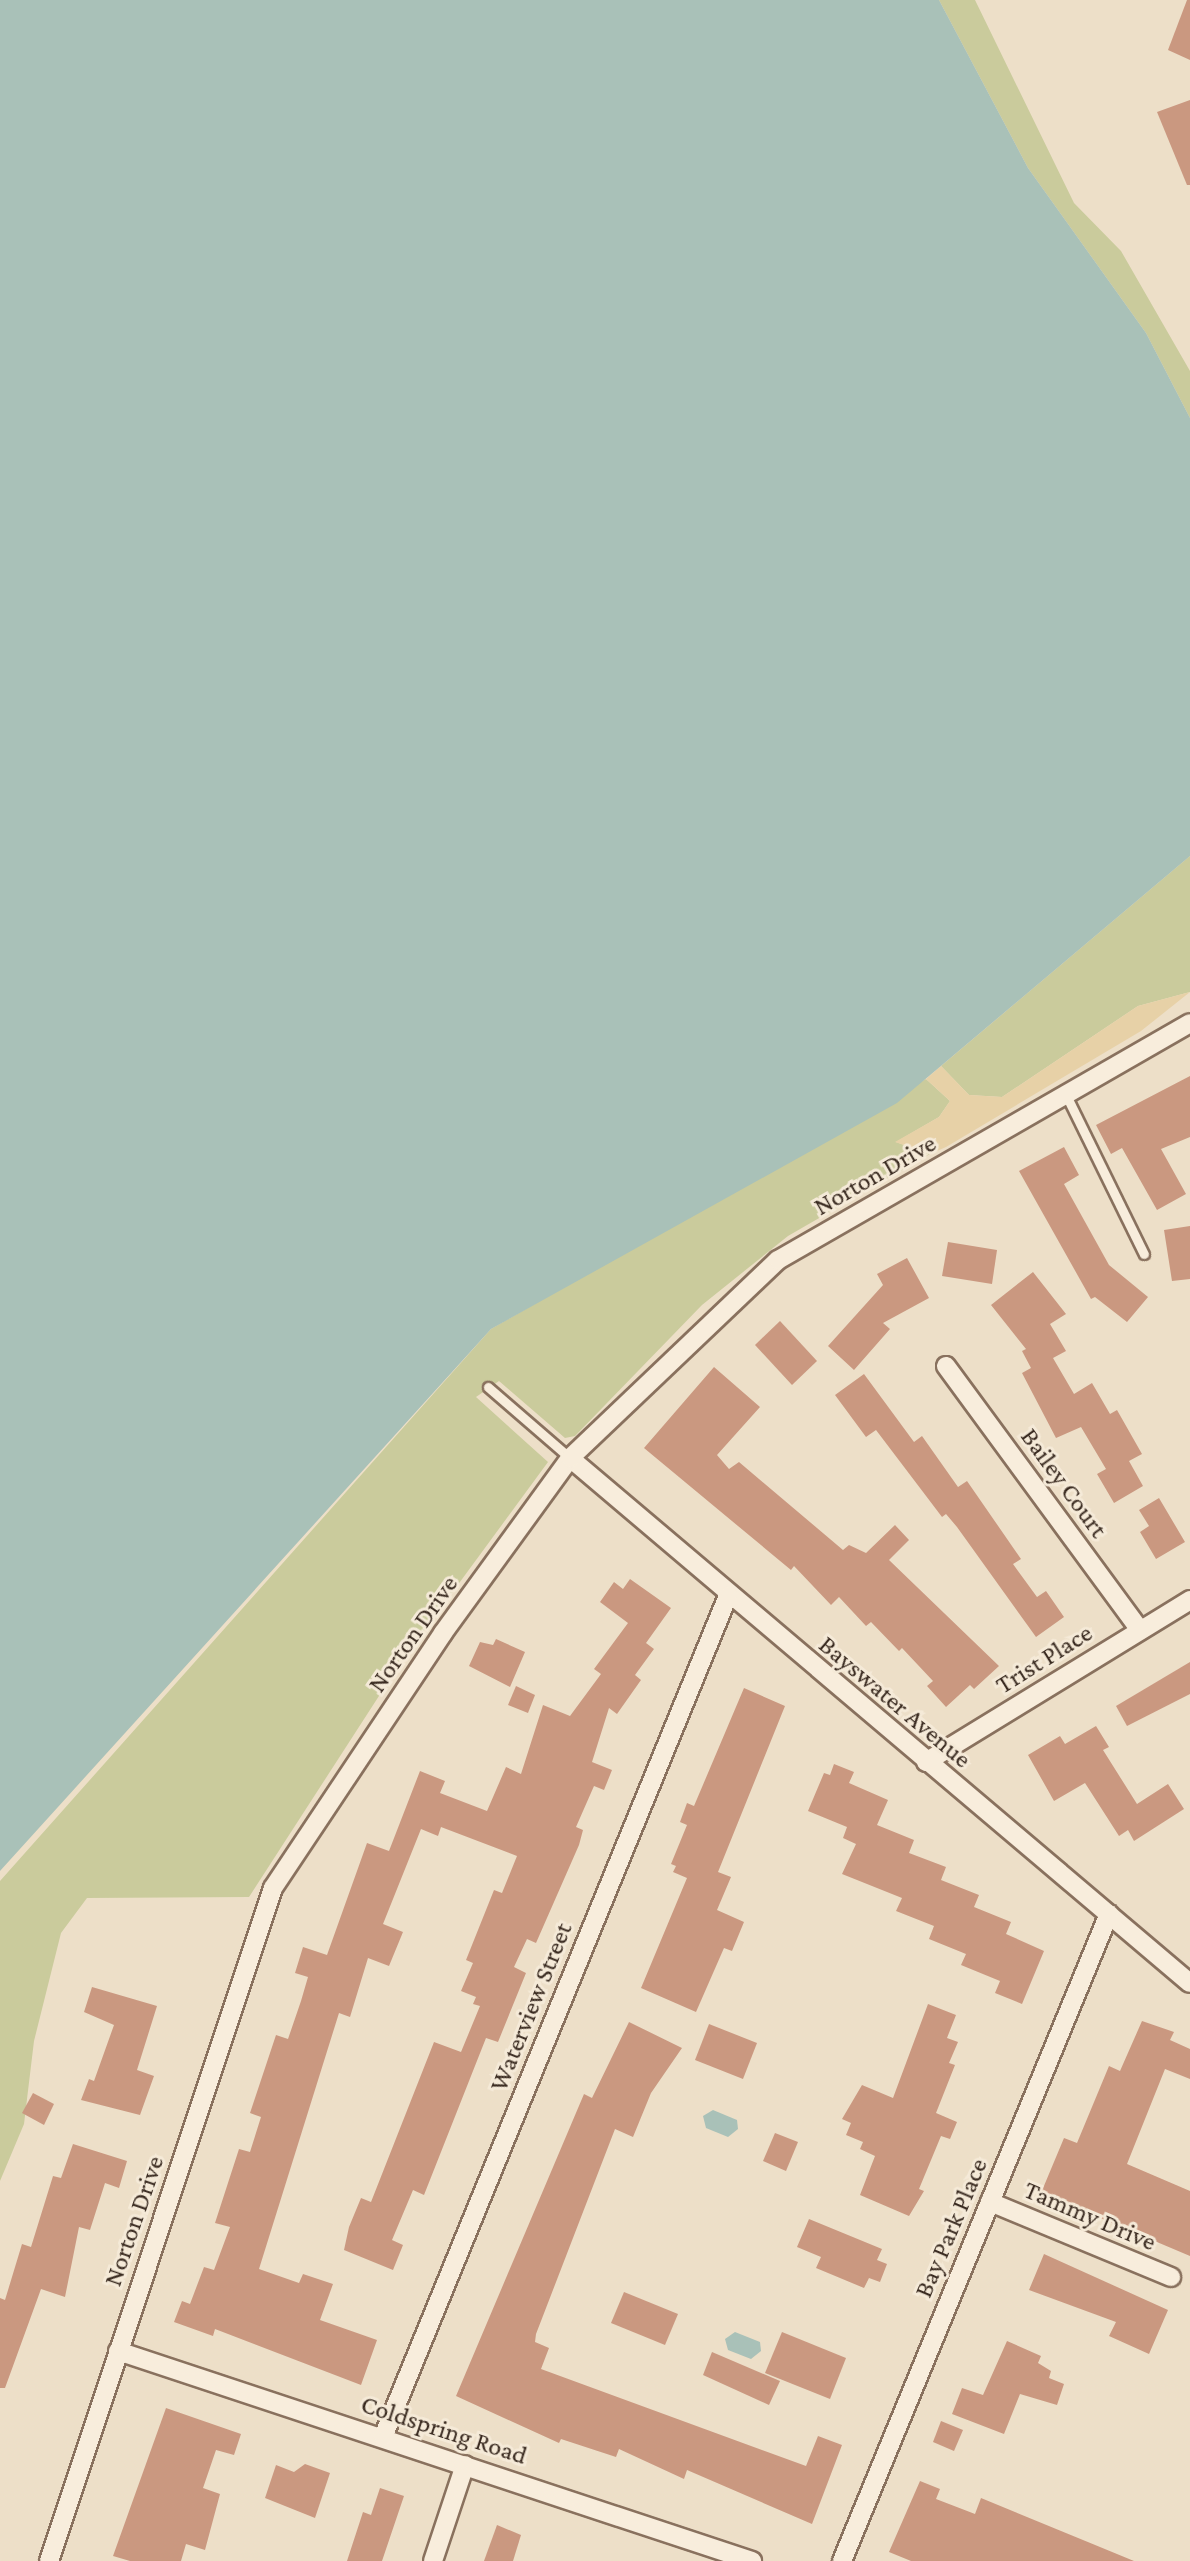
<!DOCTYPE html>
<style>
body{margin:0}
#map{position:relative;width:1190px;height:2561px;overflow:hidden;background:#eddfc8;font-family:"Crimson Pro",serif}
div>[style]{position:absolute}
.green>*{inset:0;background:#cacb9c}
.sand>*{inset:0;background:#e7d1a7}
.water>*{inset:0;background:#a9c1b8}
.building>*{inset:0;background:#ca9880}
.roads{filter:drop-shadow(2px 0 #89715e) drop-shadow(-2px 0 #89715e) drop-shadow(0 2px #89715e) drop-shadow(0 -2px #89715e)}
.lane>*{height:9px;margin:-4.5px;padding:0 4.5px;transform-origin:4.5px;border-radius:4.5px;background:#f8eddc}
.street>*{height:18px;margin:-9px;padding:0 9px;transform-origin:9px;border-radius:9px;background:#f8eddc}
span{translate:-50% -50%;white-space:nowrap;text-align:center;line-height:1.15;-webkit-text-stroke:6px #f5ead8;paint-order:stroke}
.street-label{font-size:26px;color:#3a2b21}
</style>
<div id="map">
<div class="green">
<div style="clip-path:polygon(939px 0,975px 0,1074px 203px,1121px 251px,1190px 371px,1190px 418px,1146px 333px,1028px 168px)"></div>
<div style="clip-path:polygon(1190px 856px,1190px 992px,1138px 1006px,1002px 1097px,969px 1095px,941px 1066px)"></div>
<div style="clip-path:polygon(926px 1079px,950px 1101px,939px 1117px,896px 1142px,930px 1154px,788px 1236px,702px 1305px,575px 1436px,565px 1438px,499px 1381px,476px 1397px,548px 1462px,399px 1665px,249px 1897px,87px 1898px,61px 1933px,34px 2041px,24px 2124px,0 2181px,0 1881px,491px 1329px)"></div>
</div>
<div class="sand">
<div style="clip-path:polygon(1190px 992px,1141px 1031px,946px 1147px,930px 1154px,895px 1142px,939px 1117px,950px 1101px,926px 1079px,941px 1066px,969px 1095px,1002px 1097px,1138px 1006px)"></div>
</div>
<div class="water">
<div style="clip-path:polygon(0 0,939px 0,1028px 168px,1146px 333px,1190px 418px,1190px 856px,897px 1103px,491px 1329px,0 1871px)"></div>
<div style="clip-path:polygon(713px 2110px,737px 2120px,738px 2129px,728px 2137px,706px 2128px,703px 2116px)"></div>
<div style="clip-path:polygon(735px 2332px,760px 2342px,761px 2351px,751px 2359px,728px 2350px,725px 2339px)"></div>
</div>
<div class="building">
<div style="clip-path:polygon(1187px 0,1190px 0,1190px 60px,1168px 50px)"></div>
<div style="clip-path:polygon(1190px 100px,1190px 185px,1187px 185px,1157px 112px)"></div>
<div style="clip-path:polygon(1190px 1076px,1190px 1137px,1161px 1149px,1186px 1194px,1157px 1210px,1122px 1148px,1111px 1154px,1096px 1125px)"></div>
<div style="clip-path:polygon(1064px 1147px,1079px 1175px,1064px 1184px,1109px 1265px,1148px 1297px,1127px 1322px,1095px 1297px,1091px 1299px,1019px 1171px)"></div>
<div style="clip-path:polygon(1190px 1226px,1190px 1279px,1172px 1281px,1164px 1230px)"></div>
<div style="clip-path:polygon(948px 1242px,997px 1250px,992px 1284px,942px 1276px)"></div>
<div style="clip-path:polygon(907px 1258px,929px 1298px,883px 1323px,890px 1329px,854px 1370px,828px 1346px,883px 1285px,877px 1274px)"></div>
<div style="clip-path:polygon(1033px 1272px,1066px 1314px,1050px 1324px,1066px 1351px,1053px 1358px,1074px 1394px,1092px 1383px,1110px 1414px,1117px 1410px,1142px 1454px,1129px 1461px,1143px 1486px,1114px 1503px,1097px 1474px,1106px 1469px,1081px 1427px,1056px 1438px,1022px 1373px,1031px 1368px,1022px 1351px,1026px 1349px,991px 1305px)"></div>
<div style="clip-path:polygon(780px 1321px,817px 1361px,792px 1385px,755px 1345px)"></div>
<div style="clip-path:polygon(714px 1367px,760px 1407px,717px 1455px,729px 1469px,739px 1462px,843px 1550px,849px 1545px,866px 1553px,895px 1525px,909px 1540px,889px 1560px,999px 1666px,974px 1689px,970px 1685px,946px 1707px,927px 1686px,933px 1681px,902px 1648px,899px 1651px,871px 1622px,866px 1626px,839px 1597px,831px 1605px,794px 1566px,791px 1570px,644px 1448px)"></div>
<div style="clip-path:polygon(864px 1374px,914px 1442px,922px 1436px,958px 1487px,967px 1481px,1021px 1559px,1013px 1564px,1037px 1597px,1046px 1591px,1064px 1617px,1036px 1637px,957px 1527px,946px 1514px,942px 1517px,876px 1430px,866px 1437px,835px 1395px)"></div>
<div style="clip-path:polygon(1159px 1498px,1185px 1542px,1156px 1559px,1140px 1532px,1149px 1526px,1139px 1510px)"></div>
<div style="clip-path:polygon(630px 1579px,671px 1608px,646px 1643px,654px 1649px,635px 1675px,641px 1680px,617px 1714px,609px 1708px,592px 1762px,612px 1770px,604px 1790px,594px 1786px,576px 1827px,583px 1830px,579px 1845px,536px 1943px,527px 1939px,514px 1967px,526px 1973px,498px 2042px,486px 2038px,424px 2195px,413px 2190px,392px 2240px,403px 2245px,393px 2270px,344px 2250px,349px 2227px,361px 2198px,371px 2202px,434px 2042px,461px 2052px,480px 2006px,473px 2004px,476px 1997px,461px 1991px,473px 1963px,466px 1960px,494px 1890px,502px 1893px,517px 1856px,441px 1827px,438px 1836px,421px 1829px,383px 1924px,403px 1932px,389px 1966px,368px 1958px,350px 2017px,339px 2013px,259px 2269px,299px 2283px,303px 2274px,333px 2284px,320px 2320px,377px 2340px,361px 2385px,215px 2329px,213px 2336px,174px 2322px,182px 2301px,190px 2304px,204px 2267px,214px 2270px,230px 2227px,215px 2223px,239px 2149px,250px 2152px,261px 2117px,250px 2113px,276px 2035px,288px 2039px,301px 2001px,308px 1977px,295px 1973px,303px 1947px,327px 1955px,367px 1843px,389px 1851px,420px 1771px,445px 1781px,440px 1793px,487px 1811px,506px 1767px,521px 1774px,543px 1705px,570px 1716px,601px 1674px,594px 1669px,628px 1623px,600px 1602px,614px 1582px,623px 1589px)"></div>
<div style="clip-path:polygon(496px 1639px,525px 1652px,510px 1687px,469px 1666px,480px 1642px,493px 1645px)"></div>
<div style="clip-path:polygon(1190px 1662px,1190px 1694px,1127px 1726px,1116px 1706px)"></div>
<div style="clip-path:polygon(516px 1686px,535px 1695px,528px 1713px,508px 1705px)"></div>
<div style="clip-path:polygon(744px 1688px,785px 1706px,718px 1872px,731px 1877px,717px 1910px,744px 1922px,732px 1951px,724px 1948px,696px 2012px,641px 1988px,687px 1878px,673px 1872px,676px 1866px,671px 1864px,687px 1825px,680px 1822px,687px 1803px,694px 1806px)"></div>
<div style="clip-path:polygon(1096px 1726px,1109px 1747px,1103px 1750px,1137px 1804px,1168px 1784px,1184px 1809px,1134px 1841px,1128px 1830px,1119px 1836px,1085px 1783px,1054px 1801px,1028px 1755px,1060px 1736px,1065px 1744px)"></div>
<div style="clip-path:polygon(834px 1764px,854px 1772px,849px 1783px,888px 1800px,877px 1825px,914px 1840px,909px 1853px,946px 1867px,941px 1880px,979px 1895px,974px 1907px,1011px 1922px,1006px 1934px,1044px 1951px,1022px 2004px,995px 1993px,1000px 1981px,961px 1965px,966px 1954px,929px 1939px,934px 1926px,896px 1911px,902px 1898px,842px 1874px,856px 1844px,843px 1838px,847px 1827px,808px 1811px,824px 1773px,830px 1775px)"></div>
<div style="clip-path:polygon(92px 1987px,157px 2006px,137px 2070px,154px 2076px,140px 2115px,81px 2100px,89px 2079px,94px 2081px,114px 2025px,84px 2012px)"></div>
<div style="clip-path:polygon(928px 2004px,956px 2015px,947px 2038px,958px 2042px,949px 2063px,955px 2065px,936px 2113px,957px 2122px,950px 2139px,941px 2136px,919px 2189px,924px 2191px,909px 2216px,860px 2195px,875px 2156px,860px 2149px,863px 2142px,846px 2135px,851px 2123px,842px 2119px,862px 2085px,893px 2098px)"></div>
<div style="clip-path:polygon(1142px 2021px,1174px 2032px,1170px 2040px,1190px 2049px,1190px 2079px,1165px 2069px,1127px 2164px,1190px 2191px,1190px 2256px,1041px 2193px,1064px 2138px,1077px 2143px,1109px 2066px,1120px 2071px)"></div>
<div style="clip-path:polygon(629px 2022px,682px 2048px,651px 2093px,633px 2137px,615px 2129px,536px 2334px,535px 2342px,549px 2348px,541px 2369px,806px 2466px,818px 2436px,842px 2445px,812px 2524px,687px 2470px,684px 2479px,619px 2449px,616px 2457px,561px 2439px,559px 2443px,456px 2396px,584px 2094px,592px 2098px)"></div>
<div style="clip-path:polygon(709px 2024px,757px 2043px,743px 2079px,695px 2060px)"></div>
<div style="clip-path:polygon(33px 2093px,54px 2104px,44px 2125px,22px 2113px)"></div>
<div style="clip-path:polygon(775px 2133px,798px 2142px,786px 2171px,763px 2161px)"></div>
<div style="clip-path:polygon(73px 2144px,127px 2161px,119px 2188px,105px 2183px,90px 2230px,79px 2227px,65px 2297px,41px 2289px,5px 2388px,0 2388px,0 2298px,5px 2300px,22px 2244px,31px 2247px,53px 2176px,61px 2178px)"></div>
<div style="clip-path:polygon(809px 2219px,882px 2249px,877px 2260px,887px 2264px,880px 2282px,869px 2278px,864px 2288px,816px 2268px,821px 2257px,797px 2247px)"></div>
<div style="clip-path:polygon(1044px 2254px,1168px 2310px,1149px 2354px,1109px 2336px,1116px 2322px,1029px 2290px)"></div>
<div style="clip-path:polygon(624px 2292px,678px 2314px,665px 2345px,611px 2323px)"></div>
<div style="clip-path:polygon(782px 2332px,846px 2358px,830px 2399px,765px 2373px)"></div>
<div style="clip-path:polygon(1007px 2341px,1041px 2356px,1038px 2363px,1051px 2371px,1049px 2378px,1064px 2384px,1057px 2405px,1020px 2394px,1004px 2434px,952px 2414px,962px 2388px,983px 2395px)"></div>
<div style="clip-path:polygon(712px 2352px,780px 2381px,769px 2405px,703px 2375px)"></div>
<div style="clip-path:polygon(166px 2408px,241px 2434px,234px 2455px,216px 2450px,203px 2488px,220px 2494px,205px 2550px,186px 2544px,181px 2561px,130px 2561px,113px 2556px)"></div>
<div style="clip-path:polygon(941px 2421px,963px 2430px,954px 2451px,933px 2442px)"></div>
<div style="clip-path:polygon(305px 2464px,330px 2473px,315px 2518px,265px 2498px,276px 2465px,294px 2472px)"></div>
<div style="clip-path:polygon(920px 2481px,940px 2489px,936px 2499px,975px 2514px,981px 2498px,1134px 2561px,911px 2561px,889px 2552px)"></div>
<div style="clip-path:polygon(380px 2488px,404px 2496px,382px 2561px,347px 2561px,363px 2512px,371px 2515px)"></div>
<div style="clip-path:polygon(497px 2525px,521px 2535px,513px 2561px,484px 2561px)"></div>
</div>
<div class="roads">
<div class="lane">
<div style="left:1066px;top:1095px;width:177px;rotate:63.9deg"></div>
<div style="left:488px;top:1387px;width:108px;rotate:40.9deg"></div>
</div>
<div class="street">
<div style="left:946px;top:1366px;width:328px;rotate:53.7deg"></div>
<div style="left:570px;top:1458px;width:812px;rotate:40.26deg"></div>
<div style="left:926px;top:1762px;width:310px;rotate:-31.5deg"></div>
<div style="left:990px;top:2202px;width:196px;rotate:22.5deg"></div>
<div style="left:118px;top:2351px;width:668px;rotate:18.33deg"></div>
<div style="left:383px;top:2437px;width:909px;rotate:-67.7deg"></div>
<div style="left:49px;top:2561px;width:709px;rotate:-71.59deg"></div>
<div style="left:273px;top:1888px;width:306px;rotate:-56.3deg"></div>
<div style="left:443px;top:1633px;width:216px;rotate:-54deg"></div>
<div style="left:570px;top:1458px;width:287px;rotate:-43.6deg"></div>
<div style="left:778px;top:1260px;width:475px;rotate:-29.9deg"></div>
<div style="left:433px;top:2561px;width:101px;rotate:-71.6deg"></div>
<div style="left:842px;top:2561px;width:700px;rotate:-67.58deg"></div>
</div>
</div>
<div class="street-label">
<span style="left:875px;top:1175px;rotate:-30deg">Norton Drive</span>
<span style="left:1064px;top:1483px;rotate:54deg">Bailey Court</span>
<span style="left:413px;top:1634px;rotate:-55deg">Norton Drive</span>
<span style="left:1044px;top:1659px;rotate:-32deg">Trist Place</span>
<span style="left:895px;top:1702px;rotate:40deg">Bayswater Avenue</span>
<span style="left:531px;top:2007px;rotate:-68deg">Waterview Street</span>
<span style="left:1090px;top:2216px;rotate:23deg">Tammy Drive</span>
<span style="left:134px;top:2221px;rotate:-71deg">Norton Drive</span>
<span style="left:951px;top:2228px;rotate:-67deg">Bay Park Place</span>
<span style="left:444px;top:2430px;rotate:18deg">Coldspring Road</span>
</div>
</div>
